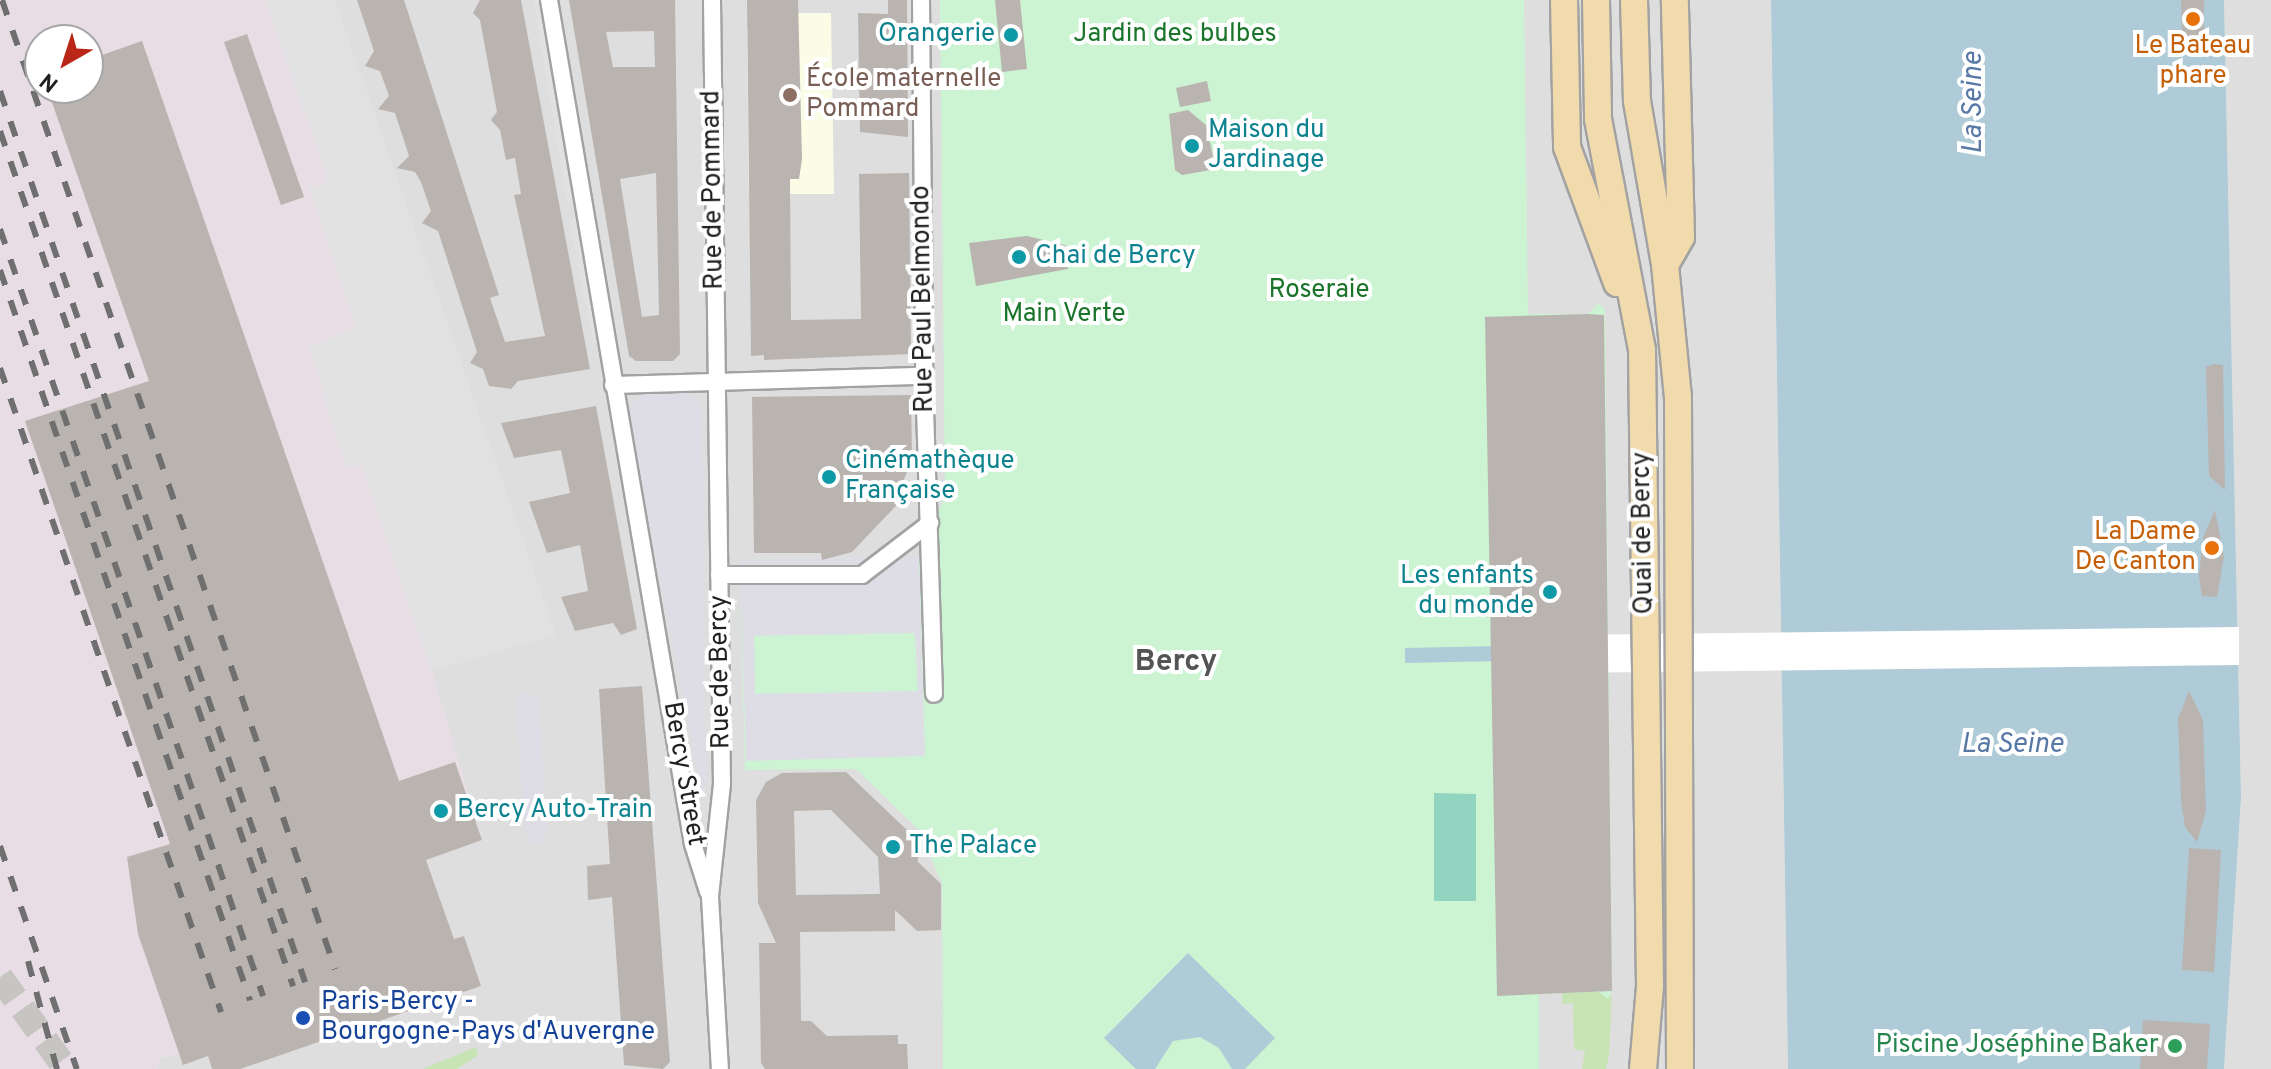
<!DOCTYPE html>
<meta charset="utf-8">
<style>
body{margin:0}
#map{position:relative;width:2271px;height:1069px;overflow:hidden;background:#f0eee9;font-family:Overpass,sans-serif}
div>[style]{position:absolute}
.residential>*{inset:0;background:#dfdede}
.industrial>*{inset:0;background:#e8dce5}
.education>*{inset:0;background:#fafce6}
.grass>*{inset:0;background:#c8e4b5}
.park>*{inset:0;background:#ccf4d3}
.pitch>*{inset:0;background:#91d5c1}
.parking>*{inset:0;background:#e1e1e1}
.plaza>*{inset:0;background:#dedde6}
.water>*{inset:0;background:#afcbd8}
.pier>*{inset:0;background:#fff}
.building>*{inset:0;background:#b9b4af}
.primary-tunnel>*{height:26px;margin-top:-13px;transform-origin:0;background:repeating-linear-gradient(90deg,#c7c5c1 0 26px,transparent 0 39px)}
.roads{filter:drop-shadow(2px 0 #a2a2a2) drop-shadow(-2px 0 #a2a2a2) drop-shadow(0 2px #a2a2a2) drop-shadow(0 -2px #a2a2a2)}
.street>*{height:16px;margin:-8px;padding:0 8px;transform-origin:8px;border-radius:8px;background:#fff}
.primary>*{height:26px;margin:-13px;padding:0 13px;transform-origin:13px;border-radius:13px;background:#f1daac}
.rail>*{height:6px;margin-top:-3px;transform-origin:0;background:repeating-linear-gradient(90deg,#6f6f6f 0 16px,transparent 0 32px)}
.dots>*{width:22px;height:22px;translate:-50% -50%;box-sizing:border-box;border:4px solid #fff;border-radius:50%}
span{translate:-50% -50%;white-space:nowrap;text-align:center;line-height:1.15;-webkit-text-stroke:8px #fff;paint-order:stroke}
.culture-label{font-size:26px;color:#0d838f}
.right{translate:-100% -50%;text-align:right}
.left{translate:0 -50%;text-align:left}
.park-label{font-size:26px;color:#1a7429}
.food-label{font-size:26px;color:#c56008}
.education-label{font-size:26px;color:#785e54}
.street-label{font-size:26px;color:#212121}
.transit-label{font-size:26px;color:#164399}
.leisure-label{font-size:26px;color:#27864d}
.water-label{font-size:28px;color:#5878a6;font-style:italic}
.quarter-label{font-size:30px;color:#545454;font-weight:700}
.north{position:absolute;left:24px;top:24px;width:80px;height:80px;box-sizing:border-box;background:#fff;border:2px solid #a6a6a6;border-radius:50%;rotate:219deg;font-size:22px;font-weight:700;line-height:32px;text-align:center;color:#212121}
.north::after{content:'';display:block;margin:auto;width:28px;height:36px;background:#ba2718;clip-path:polygon(50% 0,100% 100%,50% 72%,0 100%)}
</style>
<div id="map">
<div class="residential">
<div style="clip-path:polygon(266px 0,1771px 0,1788px 1069px,240px 1069px,464px 936px,454px 940px,426px 860px,481px 840px,432px 671px,361px 466px,357px 328px,309px 188px,328px 181px)"></div>
<div style="clip-path:polygon(2224px 0,2271px 0,2271px 1069px,2224px 1069px,2241px 798px)"></div>
<div style="clip-path:polygon(179px 1053px,208px 1056px,212px 1069px,158px 1069px,160px 1058px)"></div>
</div>
<div class="industrial">
<div style="clip-path:polygon(evenodd,0 0,266px 0,328px 181px,309px 189px,357px 328px,309px 346px,361px 466px,432px 671px,482px 840px,427px 860px,453px 939px,464px 936px,481px 986px,240px 1069px,212px 1069px,208px 1056px,183px 1065px,179px 1053px,160px 1058px,158px 1069px,0 1069px,0 0,40px 40px,88px 40px,88px 88px,40px 88px,40px 40px)"></div>
</div>
<div class="education">
<div style="clip-path:polygon(798px 13px,831px 13px,834px 194px,749px 194px,747px 28px)"></div>
</div>
<div class="grass">
<div style="clip-path:polygon(1599px 991px,1611px 997px,1612px 991px,1609px 1056px,1606px 1069px,1582px 1069px,1585px 1051px,1574px 1049px,1573px 1003px,1562px 1004px,1562px 992px)"></div>
<div style="clip-path:polygon(476px 1047px,478px 1055px,457px 1069px,423px 1069px)"></div>
</div>
<div class="park">
<div style="clip-path:polygon(940px 0,1524px 0,1528px 314px,1588px 314px,1598px 304px,1605px 309px,1612px 991px,1608px 999px,1599px 992px,1539px 994px,1539px 1069px,943px 1069px,942px 883px,919px 830px,856px 769px,745px 770px,740px 560px,919px 555px,945px 496px)"></div>
</div>
<div class="pitch">
<div style="clip-path:polygon(1434px 793px,1476px 794px,1476px 901px,1434px 901px)"></div>
</div>
<div class="parking">
<div style="clip-path:polygon(266px 0,335px 0,556px 635px,432px 671px,361px 466px,345px 466px,309px 346px,357px 328px,309px 188px,328px 181px)"></div>
<div style="clip-path:polygon(533px 0,538px 0,572px 201px,567px 201px)"></div>
<div style="clip-path:polygon(575px 220px,599px 342px,593px 343px,570px 221px)"></div>
</div>
<div class="plaza">
<div style="clip-path:polygon(644px 393px,691px 393px,702px 406px,706px 787px,701px 791px,628px 414px,631px 402px)"></div>
<div style="clip-path:polygon(evenodd,919px 555px,925px 756px,746px 761px,740px 560px,919px 555px,915px 633px,918px 691px,755px 694px,754px 636px,915px 633px)"></div>
<div style="clip-path:polygon(527px 691px,540px 700px,546px 831px,541px 843px,532px 843px,524px 830px,516px 700px)"></div>
</div>
<div class="water">
<div style="clip-path:polygon(1771px 0,2224px 0,2241px 798px,2224px 1069px,1788px 1069px)"></div>
<div style="clip-path:polygon(1499px 646px,1500px 661px,1405px 663px,1405px 648px)"></div>
<div style="clip-path:polygon(1188px 953px,1275px 1038px,1245px 1069px,1232px 1069px,1219px 1048px,1200px 1037px,1173px 1041px,1155px 1069px,1136px 1069px,1104px 1038px)"></div>
</div>
<div class="pier">
<div style="clip-path:polygon(2239px 627px,2239px 665px,1559px 673px,1559px 635px)"></div>
</div>
<div class="building">
<div style="clip-path:polygon(357px 0,404px 0,499px 295px,490px 298px,505px 342px,545px 336px,514px 195px,521px 194px,515px 158px,506px 160px,500px 130px,491px 120px,497px 112px,480px 20px,473px 13px,480px 0,521px 0,590px 369px,518px 381px,511px 389px,489px 386px,483px 369px,470px 363px,477px 352px,438px 231px,422px 223px,431px 211px,421px 182px,415px 172px,397px 168px,409px 156px,395px 113px,378px 109px,389px 96px,380px 71px,365px 66px,374px 51px)"></div>
<div style="clip-path:polygon(evenodd,569px 0,675px 0,680px 354px,673px 361px,636px 361px,629px 356px,569px 0,654px 31px,655px 67px,613px 67px,606px 32px,654px 31px,569px 0,656px 173px,659px 315px,642px 317px,620px 179px,656px 173px)"></div>
<div style="clip-path:polygon(747px 0,798px 0,802px 159px,799px 179px,790px 179px,791px 320px,861px 319px,859px 174px,909px 173px,911px 354px,764px 360px,764px 355px,751px 356px)"></div>
<div style="clip-path:polygon(888px 0,907px 0,908px 137px,860px 132px,858px 13px,888px 14px)"></div>
<div style="clip-path:polygon(995px 0,1020px 0,1027px 69px,1002px 72px)"></div>
<div style="clip-path:polygon(2181px 0,2204px 0,2204px 31px,2197px 51px,2182px 34px)"></div>
<div style="clip-path:polygon(247px 34px,304px 197px,281px 205px,224px 42px)"></div>
<div style="clip-path:polygon(142px 41px,399px 781px,455px 762px,482px 840px,426px 860px,454px 939px,464px 936px,481px 986px,240px 1069px,212px 1069px,208px 1056px,183px 1065px,138px 934px,127px 857px,170px 844px,25px 421px,149px 381px,47px 88px,88px 88px,88px 60px)"></div>
<div style="clip-path:polygon(1207px 81px,1211px 101px,1180px 107px,1176px 88px)"></div>
<div style="clip-path:polygon(1188px 110px,1206px 125px,1216px 169px,1182px 175px,1175px 170px,1169px 114px)"></div>
<div style="clip-path:polygon(1027px 236px,1065px 245px,1068px 269px,976px 286px,969px 243px)"></div>
<div style="clip-path:polygon(1588px 314px,1604px 315px,1612px 991px,1497px 996px,1485px 317px)"></div>
<div style="clip-path:polygon(2214px 364px,2223px 365px,2225px 490px,2209px 476px,2206px 367px)"></div>
<div style="clip-path:polygon(911px 395px,912px 459px,903px 482px,912px 489px,852px 552px,822px 560px,821px 553px,754px 553px,752px 397px)"></div>
<div style="clip-path:polygon(596px 406px,637px 629px,621px 635px,613px 623px,575px 631px,561px 597px,588px 591px,580px 545px,547px 553px,529px 502px,570px 493px,561px 450px,514px 458px,501px 423px)"></div>
<div style="clip-path:polygon(2215px 510px,2224px 557px,2217px 597px,2202px 596px,2199px 576px,2203px 538px)"></div>
<div style="clip-path:polygon(642px 686px,670px 1062px,663px 1069px,624px 1065px,612px 897px,588px 900px,587px 866px,610px 864px,599px 689px)"></div>
<div style="clip-path:polygon(2189px 691px,2203px 720px,2206px 811px,2197px 842px,2185px 827px,2181px 800px,2178px 719px)"></div>
<div style="clip-path:polygon(evenodd,846px 772px,909px 832px,917px 830px,918px 862px,941px 884px,941px 930px,917px 931px,895px 910px,895px 931px,800px 932px,801px 1021px,811px 1021px,827px 1036px,898px 1035px,898px 1044px,907px 1044px,908px 1069px,765px 1069px,761px 1063px,759px 943px,776px 943px,758px 903px,756px 800px,766px 782px,782px 773px,846px 772px,831px 810px,878px 857px,880px 894px,796px 895px,794px 811px,831px 810px)"></div>
<div style="clip-path:polygon(2189px 848px,2221px 850px,2214px 972px,2182px 970px)"></div>
<div style="clip-path:polygon(2143px 1020px,2210px 1024px,2207px 1069px,2140px 1069px)"></div>
</div>
<div class="primary-tunnel">
<div style="left:0;top:977px;width:113px;rotate:54.3deg"></div>
</div>
<div class="roads">
<div class="street">
<div style="left:549px;top:0;width:856px;rotate:80.32deg"></div>
<div style="left:693px;top:844px;width:50px;rotate:72.6deg"></div>
<div style="left:712px;top:0;width:784px;rotate:89.27deg"></div>
<div style="left:722px;top:784px;width:114px;rotate:96.1deg"></div>
<div style="left:710px;top:897px;width:172px;rotate:86.7deg"></div>
<div style="left:921px;top:0;width:376px;rotate:89.5deg"></div>
<div style="left:924px;top:376px;width:318px;rotate:88.2deg"></div>
<div style="left:613px;top:385px;width:311px;rotate:-1.7deg"></div>
<div style="left:719px;top:575px;width:143px"></div>
<div style="left:862px;top:575px;width:86px;rotate:-37.4deg"></div>
</div>
<div class="primary">
<div style="left:1564px;top:0;width:147px;rotate:88.8deg"></div>
<div style="left:1567px;top:147px;width:145px;rotate:69.8deg"></div>
<div style="left:1596px;top:0;width:119px;rotate:89deg"></div>
<div style="left:1598px;top:119px;width:235px;rotate:79.2deg"></div>
<div style="left:1642px;top:350px;width:636px;rotate:89.28deg"></div>
<div style="left:1650px;top:986px;width:83px;rotate:94.8deg"></div>
<div style="left:1634px;top:0;width:101px;rotate:88.3deg"></div>
<div style="left:1637px;top:101px;width:166px;rotate:80.3deg"></div>
<div style="left:1665px;top:265px;width:133px;rotate:84.4deg"></div>
<div style="left:1678px;top:397px;width:672px;rotate:89.83deg"></div>
<div style="left:1665px;top:265px;width:32px;rotate:-60deg"></div>
<div style="left:1681px;top:237px;width:237px;rotate:-91.5deg"></div>
</div>
</div>
<div class="rail">
<div style="left:2px;top:0;width:1025px;rotate:71.03deg"></div>
<div style="left:0;top:91px;width:942px;rotate:71.1deg"></div>
<div style="left:0;top:131px;width:904px;rotate:71.08deg"></div>
<div style="left:0;top:229px;width:811px;rotate:71.07deg"></div>
<div style="left:0;top:270px;width:772px;rotate:71.1deg"></div>
<div style="left:0;top:368px;width:681px;rotate:71.06deg"></div>
<div style="left:0;top:846px;width:236px;rotate:71deg"></div>
<div style="left:28px;top:961px;width:112px;rotate:75deg"></div>
</div>
<div class="dots">
<div style="left:2193px;top:19px;background:#e8710a"></div>
<div style="left:1011px;top:35px;background:#0f9aa8"></div>
<div style="left:790px;top:95px;background:#8d6e63"></div>
<div style="left:1192px;top:146px;background:#0f9aa8"></div>
<div style="left:1019px;top:257px;background:#0f9aa8"></div>
<div style="left:829px;top:477px;background:#0f9aa8"></div>
<div style="left:2212px;top:548px;background:#e8710a"></div>
<div style="left:1550px;top:592px;background:#0f9aa8"></div>
<div style="left:441px;top:811px;background:#0f9aa8"></div>
<div style="left:893px;top:847px;background:#0f9aa8"></div>
<div style="left:303px;top:1018px;background:#1a4fb4"></div>
<div style="left:2175px;top:1046px;background:#2e9e5b"></div>
</div>
<div class="culture-label">
<span class="right" style="left:995px;top:35px">Orangerie</span>
<span class="left" style="left:1208px;top:146px">Maison du<br>Jardinage</span>
<span class="left" style="left:1035px;top:257px">Chai de Bercy</span>
<span class="left" style="left:845px;top:477px">Cinémathèque<br>Française</span>
<span class="right" style="left:1534px;top:592px">Les enfants<br>du monde</span>
<span class="left" style="left:457px;top:811px">Bercy Auto-Train</span>
<span class="left" style="left:909px;top:847px">The Palace</span>
</div>
<div class="park-label">
<span style="left:1175px;top:35px">Jardin des bulbes</span>
<span style="left:1319px;top:291px">Roseraie</span>
<span style="left:1064px;top:315px">Main Verte</span>
</div>
<div class="food-label">
<span style="left:2193px;top:62px">Le Bateau<br>phare</span>
<span class="right" style="left:2196px;top:548px">La Dame<br>De Canton</span>
</div>
<div class="education-label">
<span class="left" style="left:806px;top:95px">École maternelle<br>Pommard</span>
</div>
<div class="street-label">
<span style="left:714px;top:190px;rotate:-91deg">Rue de Pommard</span>
<span style="left:924px;top:299px;rotate:-91deg">Rue Paul Belmondo</span>
<span style="left:1644px;top:533px;rotate:-91deg">Quai de Bercy</span>
<span style="left:721px;top:672px;rotate:-91deg">Rue de Bercy</span>
<span style="left:683px;top:774px;rotate:80deg">Bercy Street</span>
</div>
<div class="transit-label">
<span class="left" style="left:321px;top:1018px">Paris-Bercy -<br>Bourgogne-Pays d'Auvergne</span>
</div>
<div class="leisure-label">
<span class="right" style="left:2159px;top:1046px">Piscine Joséphine Baker</span>
</div>
<div class="water-label">
<span style="left:1974px;top:103px;rotate:-90deg">La Seine</span>
<span style="left:2012px;top:745px">La Seine</span>
</div>
<div class="quarter-label">
<span style="left:1176px;top:663px">Bercy</span>
</div>
<div class="north">N</div>
</div>
